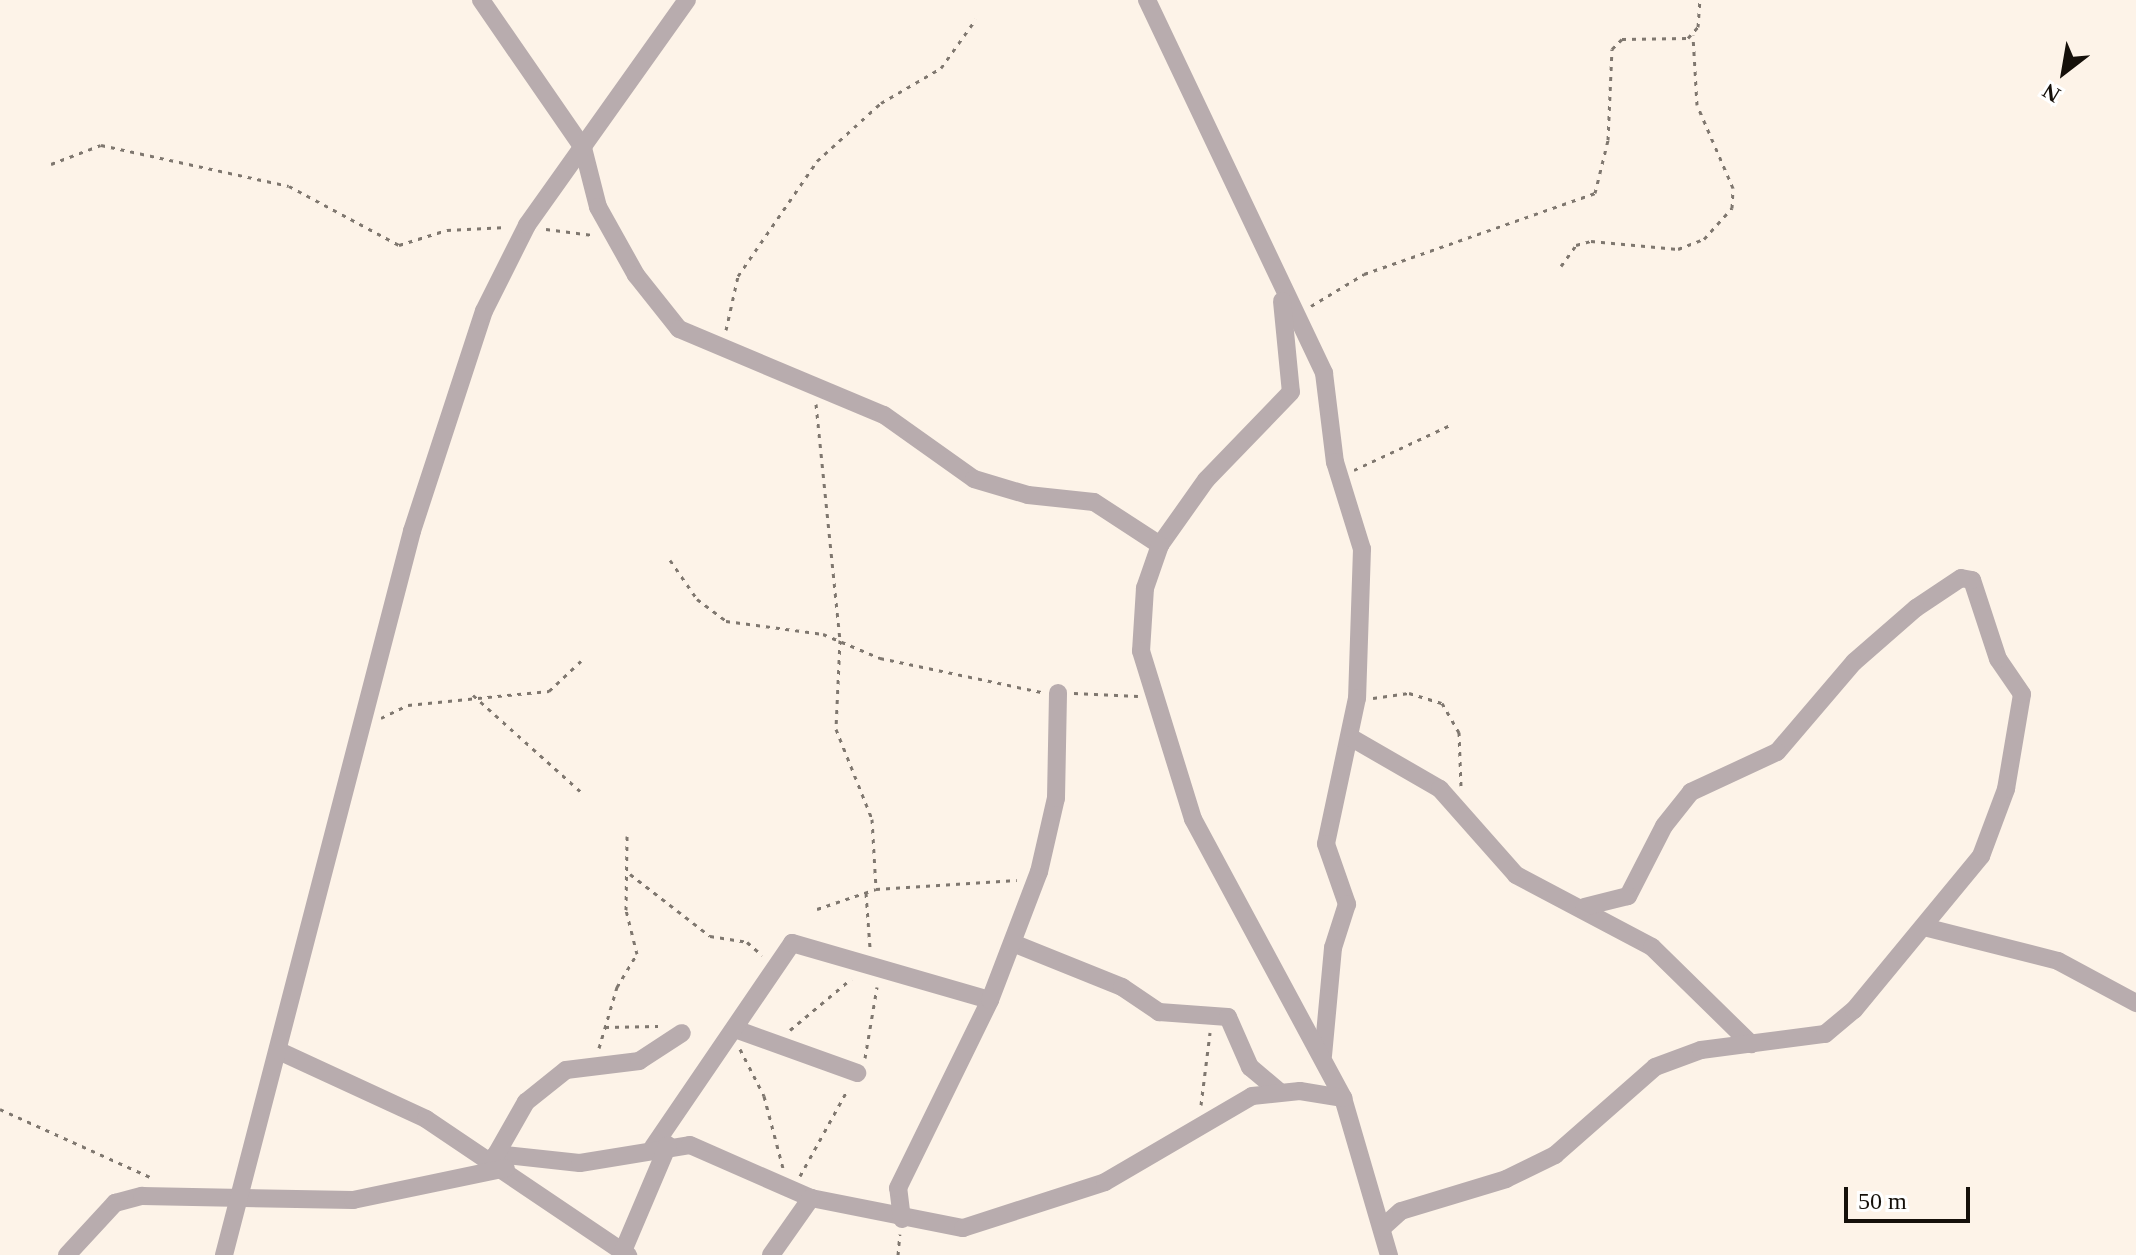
<!DOCTYPE html>
<style>
body{margin:0}
#map{position:relative;width:2136px;height:1255px;overflow:hidden;background:#fdf3e8;font-family:"Times New Roman",serif}
div>[style]{position:absolute}
.path>*{height:3px;margin-top:-1.5px;transform-origin:0;background:repeating-linear-gradient(90deg,#7f776f 0 4px,transparent 0 10px)}
.minor>*{height:18px;margin:-9px;padding:0 9px;transform-origin:9px;border-radius:9px;background:#b8acae}
span{translate:-50% -50%;white-space:nowrap;text-align:center;line-height:1.15;-webkit-text-stroke:7px #fff;paint-order:stroke}
.north{position:absolute;left:2024px;top:32px;width:80px;height:80px;-webkit-text-stroke:6px #fff;paint-order:stroke;rotate:211deg;font-size:22px;font-weight:700;line-height:32px;text-align:center;color:#15100a}
.north::after{content:'';display:block;margin:auto;width:28px;height:36px;background:#15100a;clip-path:polygon(50% 0,100% 100%,50% 72%,0 100%)}
.scale{position:absolute;left:1844px;top:1187px;width:126px;height:36px;box-sizing:border-box;border:4px solid #15100a;border-top:0;padding-left:10px;font-size:24px;line-height:28px;white-space:nowrap;color:#15100a;-webkit-text-stroke:6px #fff;paint-order:stroke}
</style>
<div id="map">
<div class="path">
<div style="left:51px;top:164px;width:53px;rotate:-20.8deg"></div>
<div style="left:101px;top:145px;width:192px;rotate:12.3deg"></div>
<div style="left:289px;top:186px;width:125px;rotate:28.2deg"></div>
<div style="left:399px;top:245px;width:50px;rotate:-17.4deg"></div>
<div style="left:447px;top:230px;width:60px;rotate:-2.9deg"></div>
<div style="left:546px;top:229px;width:47px;rotate:7.3deg"></div>
<div style="left:1561px;top:266px;width:26px;rotate:-54deg"></div>
<div style="left:1576px;top:245px;width:16px;rotate:-15deg"></div>
<div style="left:1591px;top:241px;width:87px;rotate:5.3deg"></div>
<div style="left:1678px;top:249px;width:28px;rotate:-21deg"></div>
<div style="left:1704px;top:239px;width:42px;rotate:-47.9deg"></div>
<div style="left:1732px;top:208px;width:20px;rotate:-87deg"></div>
<div style="left:1733px;top:188px;width:90px;rotate:-113.4deg"></div>
<div style="left:1697px;top:105px;width:70px;rotate:-93.3deg"></div>
<div style="left:1311px;top:306px;width:62px;rotate:-31.1deg"></div>
<div style="left:1364px;top:274px;width:245px;rotate:-19.3deg"></div>
<div style="left:1595px;top:193px;width:55px;rotate:-76.2deg"></div>
<div style="left:1608px;top:140px;width:91px;rotate:-87.5deg"></div>
<div style="left:1612px;top:49px;width:14px;rotate:-45deg"></div>
<div style="left:1622px;top:39px;width:66px;rotate:-0.9deg"></div>
<div style="left:1688px;top:38px;width:15px;rotate:-48deg"></div>
<div style="left:1698px;top:27px;width:27px;rotate:-86deg"></div>
<div style="left:726px;top:330px;width:55px;rotate:-77.5deg"></div>
<div style="left:738px;top:276px;width:140px;rotate:-55.5deg"></div>
<div style="left:817px;top:161px;width:86px;rotate:-42.2deg"></div>
<div style="left:881px;top:103px;width:69px;rotate:-30.3deg"></div>
<div style="left:941px;top:68px;width:60px;rotate:-54.5deg"></div>
<div style="left:816px;top:404px;width:237px;rotate:84.2deg"></div>
<div style="left:840px;top:640px;width:89px;rotate:92.6deg"></div>
<div style="left:836px;top:729px;width:97px;rotate:68.2deg"></div>
<div style="left:872px;top:819px;width:70px;rotate:86.7deg"></div>
<div style="left:1354px;top:470px;width:106px;rotate:-25.1deg"></div>
<div style="left:670px;top:560px;width:47px;rotate:55.3deg"></div>
<div style="left:697px;top:599px;width:36px;rotate:37deg"></div>
<div style="left:726px;top:621px;width:98px;rotate:7.6deg"></div>
<div style="left:823px;top:634px;width:62px;rotate:22.8deg"></div>
<div style="left:880px;top:658px;width:166px;rotate:11.9deg"></div>
<div style="left:1074px;top:693px;width:64px;rotate:2.7deg"></div>
<div style="left:473px;top:695px;width:144px;rotate:41.9deg"></div>
<div style="left:1373px;top:698px;width:36px;rotate:-8deg"></div>
<div style="left:1409px;top:693px;width:34px;rotate:17deg"></div>
<div style="left:1442px;top:703px;width:34px;rotate:60deg"></div>
<div style="left:1459px;top:732px;width:54px;rotate:87.9deg"></div>
<div style="left:381px;top:718px;width:30px;rotate:-26deg"></div>
<div style="left:408px;top:705px;width:142px;rotate:-5.7deg"></div>
<div style="left:549px;top:691px;width:44px;rotate:-43.2deg"></div>
<div style="left:630px;top:874px;width:101px;rotate:37.8deg"></div>
<div style="left:710px;top:936px;width:37px;rotate:9deg"></div>
<div style="left:747px;top:942px;width:20px;rotate:41deg"></div>
<div style="left:866px;top:893px;width:55px;rotate:85.8deg"></div>
<div style="left:817px;top:909px;width:62px;rotate:-18.7deg"></div>
<div style="left:876px;top:889px;width:141px;rotate:-3.7deg"></div>
<div style="left:605px;top:1027px;width:53px;rotate:-1.1deg"></div>
<div style="left:790px;top:1030px;width:80px;rotate:-39.9deg"></div>
<div style="left:599px;top:1048px;width:64px;rotate:-73.6deg"></div>
<div style="left:617px;top:987px;width:39px;rotate:-59deg"></div>
<div style="left:637px;top:954px;width:45px;rotate:-104deg"></div>
<div style="left:626px;top:910px;width:74px;rotate:-89.2deg"></div>
<div style="left:740px;top:1049px;width:53px;rotate:62.9deg"></div>
<div style="left:764px;top:1096px;width:74px;rotate:75.2deg"></div>
<div style="left:865px;top:1058px;width:72px;rotate:-80.4deg"></div>
<div style="left:1201px;top:1105px;width:73px;rotate:-82.9deg"></div>
<div style="left:0;top:1109px;width:167px;rotate:24.4deg"></div>
<div style="left:800px;top:1176px;width:99px;rotate:-61.1deg"></div>
<div style="left:898px;top:1255px;width:21px;rotate:-85deg"></div>
</div>
<div class="minor">
<div style="left:481px;top:0;width:180px;rotate:55.4deg"></div>
<div style="left:583px;top:148px;width:61px;rotate:75.7deg"></div>
<div style="left:598px;top:207px;width:78px;rotate:60.8deg"></div>
<div style="left:636px;top:275px;width:69px;rotate:51.5deg"></div>
<div style="left:679px;top:329px;width:222px;rotate:22.8deg"></div>
<div style="left:884px;top:415px;width:110px;rotate:35.4deg"></div>
<div style="left:974px;top:479px;width:56px;rotate:16.5deg"></div>
<div style="left:1028px;top:495px;width:66px;rotate:6.1deg"></div>
<div style="left:1094px;top:502px;width:79px;rotate:33.1deg"></div>
<div style="left:1147px;top:0;width:413px;rotate:64.6deg"></div>
<div style="left:1324px;top:373px;width:90px;rotate:83deg"></div>
<div style="left:1335px;top:462px;width:91px;rotate:72.8deg"></div>
<div style="left:1362px;top:549px;width:149px;rotate:91.9deg"></div>
<div style="left:1357px;top:698px;width:149px;rotate:102deg"></div>
<div style="left:1326px;top:844px;width:64px;rotate:70.7deg"></div>
<div style="left:1347px;top:904px;width:46px;rotate:107.7deg"></div>
<div style="left:1333px;top:948px;width:108px;rotate:95.3deg"></div>
<div style="left:1282px;top:301px;width:91px;rotate:84.4deg"></div>
<div style="left:1291px;top:392px;width:122px;rotate:134deg"></div>
<div style="left:1206px;top:480px;width:80px;rotate:125.3deg"></div>
<div style="left:1160px;top:545px;width:46px;rotate:109.2deg"></div>
<div style="left:1145px;top:588px;width:63px;rotate:93.6deg"></div>
<div style="left:1141px;top:651px;width:176px;rotate:72.8deg"></div>
<div style="left:1193px;top:819px;width:317px;rotate:61.7deg"></div>
<div style="left:1343px;top:1098px;width:164px;rotate:73.7deg"></div>
<div style="left:1350px;top:737px;width:104px;rotate:30deg"></div>
<div style="left:1440px;top:789px;width:115px;rotate:48.5deg"></div>
<div style="left:1516px;top:875px;width:154px;rotate:27.9deg"></div>
<div style="left:1652px;top:947px;width:139px;rotate:44.4deg"></div>
<div style="left:1928px;top:928px;width:134px;rotate:14.2deg"></div>
<div style="left:2058px;top:961px;width:89px;rotate:28.3deg"></div>
<div style="left:1013px;top:943px;width:118px;rotate:22deg"></div>
<div style="left:1122px;top:987px;width:45px;rotate:34deg"></div>
<div style="left:1159px;top:1012px;width:69px;rotate:4.1deg"></div>
<div style="left:1228px;top:1017px;width:55px;rotate:66.3deg"></div>
<div style="left:1250px;top:1067px;width:39px;rotate:40deg"></div>
<div style="left:735px;top:1029px;width:130px;rotate:19.8deg"></div>
<div style="left:279px;top:1051px;width:162px;rotate:24.8deg"></div>
<div style="left:426px;top:1119px;width:244px;rotate:34deg"></div>
<div style="left:653px;top:1147px;width:247px;rotate:-55.7deg"></div>
<div style="left:792px;top:943px;width:206px;rotate:16.1deg"></div>
<div style="left:496px;top:1154px;width:84px;rotate:6.1deg"></div>
<div style="left:580px;top:1163px;width:111px;rotate:-9.3deg"></div>
<div style="left:690px;top:1145px;width:132px;rotate:23.7deg"></div>
<div style="left:811px;top:1198px;width:155px;rotate:11.2deg"></div>
<div style="left:963px;top:1228px;width:149px;rotate:-17.9deg"></div>
<div style="left:1105px;top:1182px;width:170px;rotate:-30.3deg"></div>
<div style="left:1252px;top:1096px;width:48px;rotate:-5.9deg"></div>
<div style="left:1300px;top:1091px;width:44px;rotate:9.2deg"></div>
<div style="left:493px;top:1160px;width:67px;rotate:-60.4deg"></div>
<div style="left:526px;top:1102px;width:51px;rotate:-38.7deg"></div>
<div style="left:566px;top:1070px;width:74px;rotate:-7deg"></div>
<div style="left:639px;top:1061px;width:51px;rotate:-33.1deg"></div>
<div style="left:902px;top:1219px;width:31px;rotate:-97deg"></div>
<div style="left:898px;top:1188px;width:209px;rotate:-63.9deg"></div>
<div style="left:990px;top:1000px;width:137px;rotate:-69.1deg"></div>
<div style="left:1039px;top:872px;width:76px;rotate:-77.1deg"></div>
<div style="left:1056px;top:798px;width:105px;rotate:-88.9deg"></div>
<div style="left:1382px;top:1228px;width:25px;rotate:-42deg"></div>
<div style="left:1401px;top:1211px;width:110px;rotate:-16.9deg"></div>
<div style="left:1506px;top:1179px;width:55px;rotate:-26.1deg"></div>
<div style="left:1555px;top:1155px;width:133px;rotate:-41.3deg"></div>
<div style="left:1655px;top:1067px;width:49px;rotate:-20.3deg"></div>
<div style="left:1701px;top:1050px;width:125px;rotate:-7.4deg"></div>
<div style="left:1825px;top:1034px;width:38px;rotate:-40deg"></div>
<div style="left:1854px;top:1010px;width:200px;rotate:-50.5deg"></div>
<div style="left:1981px;top:856px;width:72px;rotate:-69.5deg"></div>
<div style="left:2006px;top:789px;width:96px;rotate:-80.4deg"></div>
<div style="left:2022px;top:694px;width:42px;rotate:-124.4deg"></div>
<div style="left:1998px;top:659px;width:83px;rotate:-108.2deg"></div>
<div style="left:1972px;top:580px;width:11px;rotate:-170deg"></div>
<div style="left:1961px;top:578px;width:54px;rotate:146.3deg"></div>
<div style="left:1916px;top:608px;width:82px;rotate:138.9deg"></div>
<div style="left:1854px;top:662px;width:118px;rotate:130.5deg"></div>
<div style="left:1777px;top:752px;width:95px;rotate:155.1deg"></div>
<div style="left:1691px;top:792px;width:43px;rotate:128.5deg"></div>
<div style="left:1664px;top:826px;width:79px;rotate:117.2deg"></div>
<div style="left:1628px;top:896px;width:45px;rotate:166deg"></div>
<div style="left:623px;top:1251px;width:115px;rotate:-67deg"></div>
<div style="left:67px;top:1255px;width:71px;rotate:-47.3deg"></div>
<div style="left:115px;top:1203px;width:28px;rotate:-15deg"></div>
<div style="left:142px;top:1196px;width:211px;rotate:1.1deg"></div>
<div style="left:353px;top:1200px;width:156px;rotate:-11.8deg"></div>
<div style="left:224px;top:1255px;width:748px;rotate:-75.44deg"></div>
<div style="left:412px;top:531px;width:231px;rotate:-71.9deg"></div>
<div style="left:484px;top:311px;width:96px;rotate:-63.4deg"></div>
<div style="left:527px;top:225px;width:276px;rotate:-54.6deg"></div>
<div style="left:771px;top:1255px;width:70px;rotate:-54.9deg"></div>
</div>
<div class="north">N</div>
<div class="scale">50 m</div>
</div>
